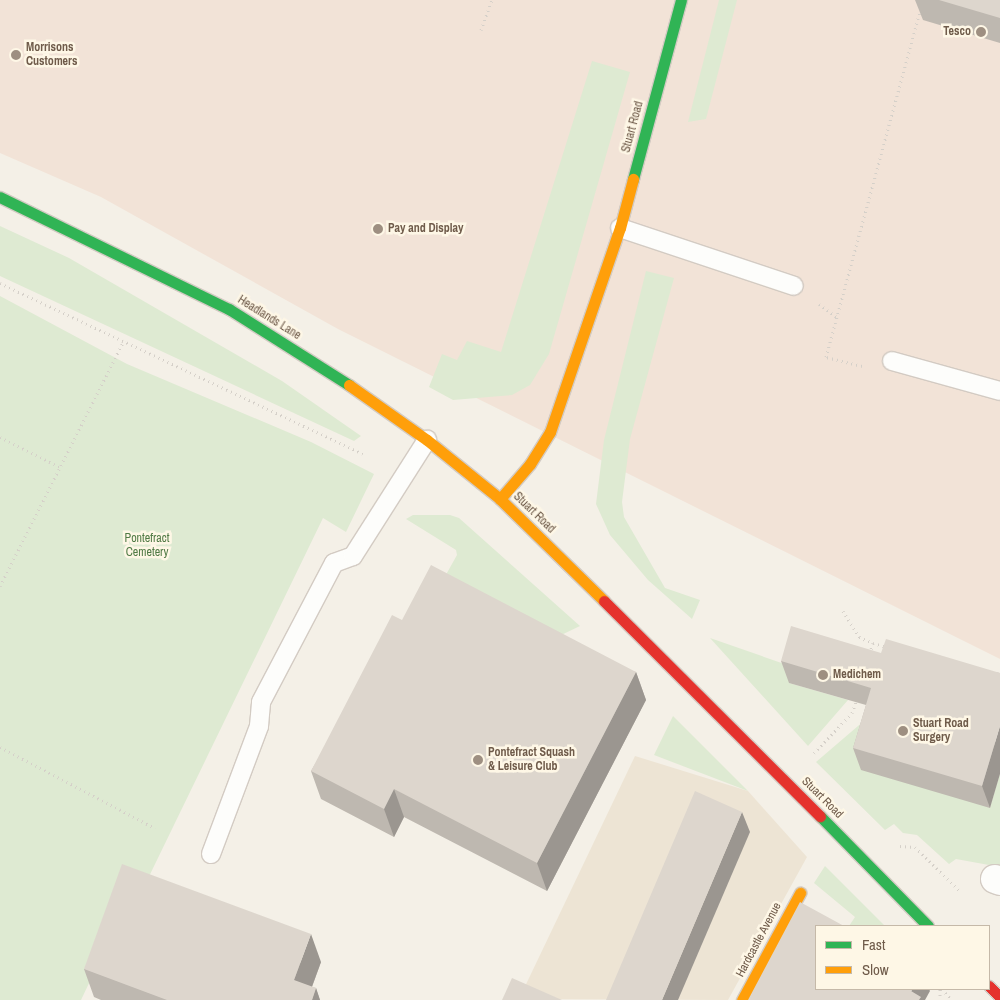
<!DOCTYPE html>
<style>
body{margin:0}
#map{position:relative;width:1000px;height:1000px;overflow:hidden;background:#f4f0e7;font-family:"Archivo Narrow",sans-serif}
div>[style]{position:absolute}
.residential>*{inset:0;background:#ede4d4}
.commercial>*{inset:0;background:#f2e3d7}
.green>*{inset:0;background:#deead2}
.path>*{height:3px;margin-top:-1.5px;transform-origin:0;background:repeating-linear-gradient(90deg,#d5d0c9 0 1px,transparent 0 5px)}
.roads{filter:drop-shadow(1px 0 #d3cbc3) drop-shadow(-1px 0 #d3cbc3) drop-shadow(0 1px #d3cbc3) drop-shadow(0 -1px #d3cbc3)}
.lane>*{height:18px;margin:-9px;padding:0 9px;transform-origin:9px;border-radius:9px;background:#fdfdfb}
.street>*{height:28px;margin:-14px;padding:0 14px;transform-origin:14px;border-radius:14px;background:#fdfdfb}
.fast>*{height:11px;margin:-5.5px;padding:0 5.5px;transform-origin:5.5px;border-radius:5.5px;background:#30b455}
.slow>*{height:11px;margin:-5.5px;padding:0 5.5px;transform-origin:5.5px;border-radius:5.5px;background:#ff9f0a}
.jam>*{height:11px;margin:-5.5px;padding:0 5.5px;transform-origin:5.5px;border-radius:5.5px;background:#e5322d}
.wall>*{inset:0;background:#beb8b0}
.shaded-wall>*{inset:0;background:#9b9690}
.building>*{inset:0;background:#ddd6cd}
.dots>*{width:14px;height:14px;translate:-50% -50%;box-sizing:border-box;border:2px solid #fef7e6;border-radius:50%}
span{translate:-50% -50%;white-space:nowrap;text-align:center;line-height:1.15;-webkit-text-stroke:5px #fef7e6;paint-order:stroke}
.poi-label{font-size:12px;color:#6f5b4a;font-weight:700}
.right{translate:-100% -50%;text-align:right}
.left{translate:0 -50%;text-align:left}
.street-label{font-size:12px;color:#6f5b4a}
.park-label{font-size:12px;color:#507a45}
.legend{position:absolute;left:815px;top:925px;width:175px;height:65px;box-sizing:border-box;background:#fef7e6;border:1px solid #c5b9a8;margin:0;padding:6px 9px;list-style:none;font-size:15px;color:#6f5b4a}
.legend li{display:flex;align-items:center;gap:10px;height:25px}
.legend b{width:25px;border:1px solid #c5b9a8}
</style>
<div id="map">
<div class="residential">
<div style="clip-path:polygon(635px 756px,748px 791px,807px 857px,728px 1000px,519px 999px)"></div>
</div>
<div class="commercial">
<div style="clip-path:polygon(0 0,1000px 0,1000px 659px,338px 329px,101px 197px,0 153px)"></div>
</div>
<div class="green">
<div style="clip-path:polygon(719px 0,737px 0,706px 119px,688px 122px)"></div>
<div style="clip-path:polygon(592px 61px,630px 72px,549px 354px,530px 385px,512px 395px,453px 400px,429px 387px,442px 354px,457px 360px,467px 341px,501px 352px)"></div>
<div style="clip-path:polygon(0 226px,69px 258px,282px 381px,361px 436px,354px 441px,0 276px)"></div>
<div style="clip-path:polygon(646px 271px,674px 278px,630px 439px,622px 502px,624px 517px,665px 588px,700px 600px,692px 619px,648px 580px,610px 535px,596px 504px,604px 440px)"></div>
<div style="clip-path:polygon(0 296px,127px 364px,311px 442px,374px 474px,346px 532px,323px 518px,140px 895px,132px 893px,81px 1000px,0 1000px)"></div>
<div style="clip-path:polygon(413px 515px,450px 515px,459px 518px,580px 626px,557px 637px,443px 580px,457px 555px,456px 550px,406px 519px)"></div>
<div style="clip-path:polygon(710px 638px,793px 667px,789px 683px,848px 700px,808px 746px)"></div>
<div style="clip-path:polygon(879px 708px,990px 808px,1000px 774px,1000px 867px,956px 859px,949px 864px,917px 835px,903px 833px,894px 824px,885px 830px,816px 762px)"></div>
<div style="clip-path:polygon(673px 716px,748px 791px,654px 755px)"></div>
<div style="clip-path:polygon(825px 866px,885px 926px,849px 926px,855px 917px,814px 883px)"></div>
</div>
<div class="path">
<div style="left:481px;top:30px;width:32px;rotate:-70deg"></div>
<div style="left:0;top:283px;width:401px;rotate:25.2deg"></div>
<div style="left:819px;top:304px;width:22px;rotate:36deg"></div>
<div style="left:862px;top:366px;width:37px;rotate:-166deg"></div>
<div style="left:826px;top:357px;width:360px;rotate:-74.8deg"></div>
<div style="left:0;top:437px;width:67px;rotate:26.6deg"></div>
<div style="left:0;top:586px;width:275px;rotate:-63.2deg"></div>
<div style="left:843px;top:611px;width:31px;rotate:58deg"></div>
<div style="left:859px;top:637px;width:15px;rotate:23deg"></div>
<div style="left:873px;top:643px;width:10px;rotate:107deg"></div>
<div style="left:873px;top:643px;width:15px;rotate:16deg"></div>
<div style="left:0;top:747px;width:175px;rotate:27.6deg"></div>
<div style="left:814px;top:753px;width:55px;rotate:-46.5deg"></div>
<div style="left:852px;top:713px;width:12px;rotate:-70deg"></div>
<div style="left:900px;top:846px;width:15px;rotate:4deg"></div>
<div style="left:915px;top:847px;width:63px;rotate:44.4deg"></div>
<div style="left:942px;top:989px;width:15px;rotate:48deg"></div>
<div style="left:940px;top:1000px;width:11px;rotate:-90deg"></div>
</div>
<div class="roads">
<div class="lane">
<div style="left:620px;top:228px;width:183px;rotate:18.4deg"></div>
<div style="left:892px;top:361px;width:112px;rotate:15.5deg"></div>
<div style="left:211px;top:854px;width:137px;rotate:-69.4deg"></div>
<div style="left:259px;top:726px;width:24px;rotate:-85deg"></div>
<div style="left:261px;top:702px;width:157px;rotate:-62.3deg"></div>
<div style="left:334px;top:563px;width:20px;rotate:-20deg"></div>
<div style="left:353px;top:556px;width:138px;rotate:-57.5deg"></div>
</div>
<div class="street">
<div style="left:995px;top:879px;width:5px;rotate:22deg"></div>
</div>
<div class="fast">
<div style="left:633px;top:179px;width:185px;rotate:-75deg"></div>
<div style="left:0;top:197px;width:255px;rotate:26.1deg"></div>
<div style="left:229px;top:309px;width:142px;rotate:32.3deg"></div>
<div style="left:820px;top:816px;width:154px;rotate:45.5deg"></div>
</div>
<div class="slow">
<div style="left:349px;top:385px;width:95px;rotate:35.2deg"></div>
<div style="left:427px;top:440px;width:94px;rotate:38.9deg"></div>
<div style="left:500px;top:499px;width:146px;rotate:44.4deg"></div>
<div style="left:500px;top:499px;width:46px;rotate:-49.4deg"></div>
<div style="left:530px;top:464px;width:38px;rotate:-58deg"></div>
<div style="left:550px;top:432px;width:216px;rotate:-71.1deg"></div>
<div style="left:620px;top:228px;width:51px;rotate:-75.1deg"></div>
<div style="left:742px;top:1000px;width:122px;rotate:-61.5deg"></div>
</div>
<div class="jam">
<div style="left:604px;top:601px;width:305px;rotate:44.9deg"></div>
<div style="left:989px;top:986px;width:16px;rotate:45deg"></div>
</div>
</div>
<div class="wall">
<div style="clip-path:polygon(915px 0,1000px 0,1000px 43px,923px 20px)"></div>
<div style="clip-path:polygon(402px 620px,636px 672px,646px 700px,547px 891px,404px 817px,394px 837px,321px 799px,311px 771px)"></div>
<div style="clip-path:polygon(881px 653px,1000px 673px,990px 808px,861px 770px,853px 748px,866px 705px,789px 683px,781px 661px)"></div>
<div style="clip-path:polygon(321px 962px,312px 987px,316px 988px,320px 1000px,101px 1000px,94px 997px,84px 969px)"></div>
</div>
<div class="shaded-wall">
<div style="clip-path:polygon(636px 672px,646px 700px,547px 891px,537px 863px)"></div>
<div style="clip-path:polygon(1000px 726px,1000px 774px,990px 808px,982px 786px)"></div>
<div style="clip-path:polygon(394px 789px,404px 817px,394px 837px,384px 809px)"></div>
<div style="clip-path:polygon(742px 812px,750px 832px,678px 1000px,662px 1000px)"></div>
<div style="clip-path:polygon(311px 934px,321px 962px,307px 1000px,294px 980px)"></div>
<div style="clip-path:polygon(316px 988px,320px 1000px,312px 1000px)"></div>
<div style="clip-path:polygon(913px 989px,929px 989px,930px 991px,925px 1000px,914px 1000px,911px 991px)"></div>
</div>
<div class="building">
<div style="clip-path:polygon(939px 0,1000px 0,1000px 18px)"></div>
<div style="clip-path:polygon(431px 565px,636px 672px,537px 863px,394px 789px,384px 809px,311px 771px,392px 615px,402px 620px)"></div>
<div style="clip-path:polygon(791px 626px,881px 653px,886px 639px,1000px 673px,1000px 726px,982px 786px,853px 748px,871px 688px,781px 661px)"></div>
<div style="clip-path:polygon(695px 791px,742px 812px,662px 1000px,606px 1000px)"></div>
<div style="clip-path:polygon(122px 864px,311px 934px,294px 980px,316px 988px,312px 1000px,167px 1000px,84px 969px)"></div>
<div style="clip-path:polygon(800px 902px,844px 926px,816px 926px,816px 989px,913px 989px,911px 991px,921px 997px,919px 1000px,748px 1000px)"></div>
<div style="clip-path:polygon(512px 978px,562px 1000px,502px 1000px)"></div>
</div>
<div class="dots">
<div style="left:981px;top:32px;background:#9e8f81"></div>
<div style="left:16px;top:55px;background:#9e8f81"></div>
<div style="left:378px;top:229px;background:#9e8f81"></div>
<div style="left:823px;top:675px;background:#9e8f81"></div>
<div style="left:903px;top:731px;background:#9e8f81"></div>
<div style="left:478px;top:760px;background:#9e8f81"></div>
</div>
<div class="poi-label">
<span class="right" style="left:971px;top:32px">Tesco</span>
<span class="left" style="left:26px;top:55px">Morrisons<br>Customers</span>
<span class="left" style="left:388px;top:229px">Pay and Display</span>
<span class="left" style="left:833px;top:675px">Medichem</span>
<span class="left" style="left:913px;top:731px">Stuart Road<br>Surgery</span>
<span class="left" style="left:488px;top:760px">Pontefract Squash<br>&amp; Leisure Club</span>
</div>
<div class="street-label">
<span style="left:633px;top:127px;rotate:-75deg">Stuart Road</span>
<span style="left:269px;top:318px;rotate:32deg">Headlands Lane</span>
<span style="left:534px;top:513px;rotate:44deg">Stuart Road</span>
<span style="left:822px;top:798px;rotate:45deg">Stuart Road</span>
<span style="left:759px;top:940px;rotate:-62deg">Hardcastle Avenue</span>
</div>
<div class="park-label">
<span style="left:147px;top:546px">Pontefract<br>Cemetery</span>
</div>
<ul class="legend">
<li><b style="height:6px;background:#30b455"></b>Fast</li>
<li><b style="height:6px;background:#ff9f0a"></b>Slow</li>
</ul>
</div>
